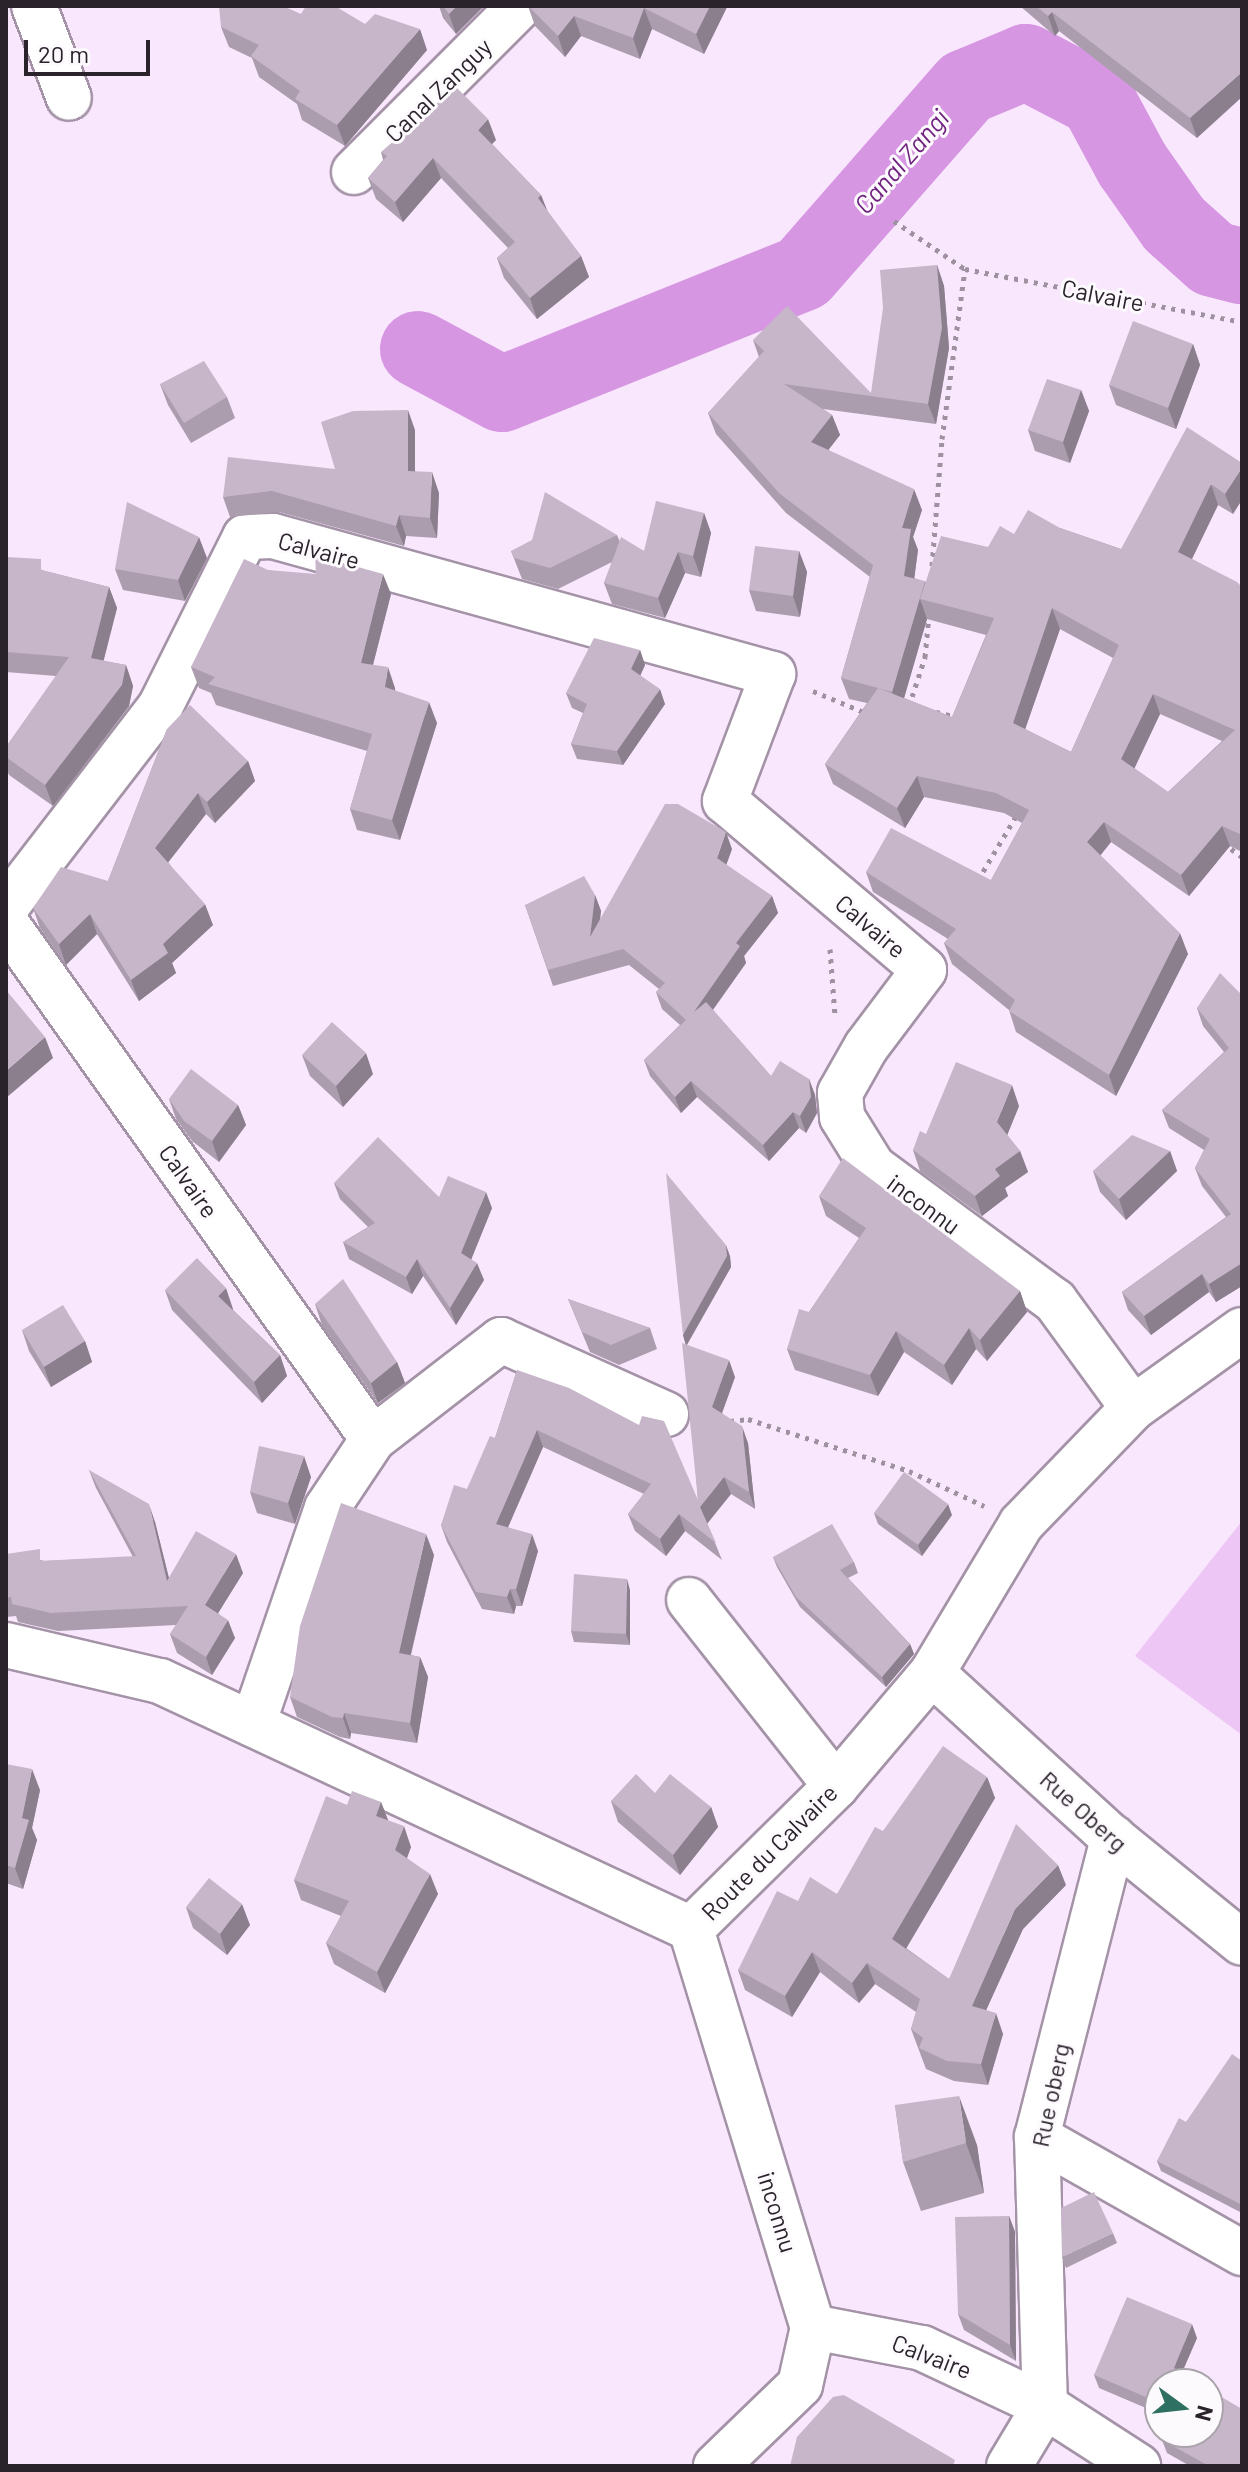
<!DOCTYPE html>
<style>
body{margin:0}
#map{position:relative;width:1248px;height:2472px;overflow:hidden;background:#f9e7fd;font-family:Barlow,sans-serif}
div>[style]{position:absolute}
.green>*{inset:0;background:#eec6f6}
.river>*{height:76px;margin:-38px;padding:0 38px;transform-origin:38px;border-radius:38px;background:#d696e2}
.path>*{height:5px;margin-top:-2.5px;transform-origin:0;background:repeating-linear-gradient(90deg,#9e91a0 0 4px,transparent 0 10px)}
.roads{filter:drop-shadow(2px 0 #a493a7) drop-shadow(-2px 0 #a493a7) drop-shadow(0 2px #a493a7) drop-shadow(0 -2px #a493a7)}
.minor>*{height:44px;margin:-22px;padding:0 22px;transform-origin:22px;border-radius:22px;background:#fff}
.wall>*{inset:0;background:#ab9cae}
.shaded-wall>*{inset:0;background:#8b7f8d}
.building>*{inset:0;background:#c7b5ca}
span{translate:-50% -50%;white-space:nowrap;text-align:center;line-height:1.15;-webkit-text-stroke:6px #fdfafe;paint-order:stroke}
.street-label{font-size:24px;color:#2a232b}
.water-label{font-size:26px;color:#70237e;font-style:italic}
.frame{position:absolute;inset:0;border:8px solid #2a232b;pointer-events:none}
.north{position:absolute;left:1144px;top:2368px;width:80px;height:80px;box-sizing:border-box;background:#fdfafe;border:2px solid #a9a4aa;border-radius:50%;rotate:105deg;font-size:22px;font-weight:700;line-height:32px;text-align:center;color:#2a232b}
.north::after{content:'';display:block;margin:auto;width:28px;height:36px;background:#2e7061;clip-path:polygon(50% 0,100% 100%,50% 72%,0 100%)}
.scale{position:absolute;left:24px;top:40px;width:126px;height:36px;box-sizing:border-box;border:4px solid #2a232b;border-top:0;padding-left:10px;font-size:24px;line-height:28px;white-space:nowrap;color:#2a232b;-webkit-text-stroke:6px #fdfafe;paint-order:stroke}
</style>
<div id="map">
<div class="green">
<div style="clip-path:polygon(1242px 1521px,1242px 1735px,1135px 1656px)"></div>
</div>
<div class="river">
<div style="left:418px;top:349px;width:95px;rotate:28.2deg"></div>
<div style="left:502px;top:394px;width:324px;rotate:-21.9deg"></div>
<div style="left:803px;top:273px;width:247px;rotate:-48.8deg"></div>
<div style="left:966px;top:87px;width:65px;rotate:-22.6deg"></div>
<div style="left:1026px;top:62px;width:80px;rotate:27.5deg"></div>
<div style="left:1097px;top:99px;width:74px;rotate:61.7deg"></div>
<div style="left:1132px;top:164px;width:73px;rotate:55deg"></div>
<div style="left:1174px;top:224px;width:52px;rotate:41.9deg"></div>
<div style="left:1213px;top:259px;width:30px;rotate:14deg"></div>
</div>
<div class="path">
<div style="left:894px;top:221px;width:86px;rotate:34.1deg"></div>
<div style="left:965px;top:269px;width:282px;rotate:10.8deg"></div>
<div style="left:932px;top:566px;width:127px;rotate:-85.5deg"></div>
<div style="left:942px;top:439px;width:172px;rotate:-82.3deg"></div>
<div style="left:813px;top:691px;width:57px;rotate:22.5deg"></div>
<div style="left:909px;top:706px;width:52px;rotate:-71.9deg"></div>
<div style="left:925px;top:657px;width:42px;rotate:-84.6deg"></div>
<div style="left:936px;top:712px;width:23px;rotate:13deg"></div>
<div style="left:1223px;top:843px;width:24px;rotate:36deg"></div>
<div style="left:978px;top:880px;width:78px;rotate:-59.2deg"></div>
<div style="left:830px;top:949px;width:66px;rotate:85.7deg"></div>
<div style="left:730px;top:1421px;width:18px;rotate:-6deg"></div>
<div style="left:748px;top:1419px;width:169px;rotate:17.9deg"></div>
<div style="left:909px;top:1471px;width:83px;rotate:25deg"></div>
</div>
<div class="roads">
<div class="minor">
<div style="left:34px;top:6px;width:98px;rotate:69.2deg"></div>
<div style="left:354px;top:172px;width:235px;rotate:-45deg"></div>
<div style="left:6px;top:907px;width:252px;rotate:-52.4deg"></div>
<div style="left:160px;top:707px;width:190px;rotate:-63.4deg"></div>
<div style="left:245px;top:537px;width:28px;rotate:-2deg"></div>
<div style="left:273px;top:536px;width:519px;rotate:15.43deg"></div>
<div style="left:773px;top:674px;width:136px;rotate:110.7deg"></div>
<div style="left:725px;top:801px;width:261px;rotate:40.3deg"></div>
<div style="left:924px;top:970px;width:96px;rotate:127deg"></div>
<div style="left:866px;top:1047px;width:53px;rotate:119.5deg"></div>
<div style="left:840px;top:1093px;width:24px;rotate:85deg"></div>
<div style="left:842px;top:1117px;width:59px;rotate:58.2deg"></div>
<div style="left:873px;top:1167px;width:226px;rotate:36.4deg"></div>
<div style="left:1055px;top:1301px;width:132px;rotate:53.9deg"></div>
<div style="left:6px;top:923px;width:633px;rotate:54.58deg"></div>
<div style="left:689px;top:1600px;width:237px;rotate:51.7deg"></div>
<div style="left:6px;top:1645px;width:158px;rotate:13.2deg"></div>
<div style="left:160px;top:1681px;width:586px;rotate:25.03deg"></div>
<div style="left:932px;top:1673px;width:245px;rotate:42.4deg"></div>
<div style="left:1113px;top:1838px;width:166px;rotate:39.1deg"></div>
<div style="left:253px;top:1724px;width:228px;rotate:-71.1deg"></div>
<div style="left:327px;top:1508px;width:83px;rotate:-56.3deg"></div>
<div style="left:373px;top:1439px;width:162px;rotate:-37.7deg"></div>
<div style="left:501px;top:1340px;width:181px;rotate:24.2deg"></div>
<div style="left:691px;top:1929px;width:204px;rotate:-44.6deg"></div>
<div style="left:836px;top:1786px;width:148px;rotate:-49.7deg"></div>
<div style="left:932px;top:1673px;width:174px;rotate:-59.1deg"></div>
<div style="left:1021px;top:1524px;width:161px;rotate:-46deg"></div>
<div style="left:1133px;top:1408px;width:134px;rotate:-35.6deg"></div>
<div style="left:691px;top:1929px;width:416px;rotate:73deg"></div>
<div style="left:813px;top:2327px;width:59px;rotate:102.6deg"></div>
<div style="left:800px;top:2385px;width:117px;rotate:136deg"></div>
<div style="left:1037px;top:2137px;width:236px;rotate:29.5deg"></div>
<div style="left:813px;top:2327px;width:111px;rotate:10.9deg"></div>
<div style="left:922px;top:2348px;width:136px;rotate:25.2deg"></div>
<div style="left:1045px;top:2406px;width:111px;rotate:32.8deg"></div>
<div style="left:1009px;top:2466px;width:70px;rotate:-59deg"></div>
<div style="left:1045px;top:2406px;width:269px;rotate:-91.7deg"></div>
<div style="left:1037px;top:2137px;width:309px;rotate:-75.7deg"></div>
</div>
</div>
<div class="wall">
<div style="clip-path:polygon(439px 6px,482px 6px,482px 8px,456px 34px,443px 18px)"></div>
<div style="clip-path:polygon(528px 6px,727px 6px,727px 7px,704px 54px,652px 29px,640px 59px,581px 36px,565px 57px,535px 26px)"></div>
<div style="clip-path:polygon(1020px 6px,1129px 7px,1242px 6px,1197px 138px,1059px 31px,1055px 36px)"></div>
<div style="clip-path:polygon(301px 14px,365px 24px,427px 50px,345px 146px,302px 120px,297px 104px,259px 77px,252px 58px,229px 47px,221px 27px)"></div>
<div style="clip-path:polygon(496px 140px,492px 144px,541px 195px,547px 211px,581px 256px,589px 277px,537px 319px,504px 278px,497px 258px,508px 248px,441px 178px,403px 222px,376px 199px,368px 178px,383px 160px,381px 152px)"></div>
<div style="clip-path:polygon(evenodd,937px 265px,944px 286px,949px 348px,936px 424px,823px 409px,832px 415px,840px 435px,828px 450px,922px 510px,913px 537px,918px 550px,914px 578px,925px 582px,988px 547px,1014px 534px,1060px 528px,1121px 549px,1242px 463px,1233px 514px,1218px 505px,1192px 559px,1242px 587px,1242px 852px,1230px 846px,1189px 896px,1111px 842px,1100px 856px,1188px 954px,1116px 1096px,1016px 1032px,1009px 1010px,952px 964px,944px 943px,948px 939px,873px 892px,866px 872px,991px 880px,1022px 823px,1004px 813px,924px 797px,905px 828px,833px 784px,825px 764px,867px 703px,849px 699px,841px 678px,870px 577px,786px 513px,716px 434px,708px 413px,759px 357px,753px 340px,871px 393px,937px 265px,927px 619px,986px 635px,952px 717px,904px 698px,927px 619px,937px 265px,1060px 629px,1113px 658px,1071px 752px,1025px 729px,1060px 629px,937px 265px,1160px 714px,1222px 741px,1168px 792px,1134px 768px,1160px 714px)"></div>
<div style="clip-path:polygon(1193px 344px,1200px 365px,1176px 429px,1116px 405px,1109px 385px)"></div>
<div style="clip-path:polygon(160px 384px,227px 397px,235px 418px,191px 443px,168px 405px)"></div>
<div style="clip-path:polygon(1081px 390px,1089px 411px,1070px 463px,1035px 451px,1028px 430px)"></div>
<div style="clip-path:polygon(415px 430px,415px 471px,439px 493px,437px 538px,406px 536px,404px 546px,279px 512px,230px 517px,223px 497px,335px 469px)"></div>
<div style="clip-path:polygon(704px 513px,711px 533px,701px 577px,685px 573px,665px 618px,612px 604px,604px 583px,612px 562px,558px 589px,522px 579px,511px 551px,617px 535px,620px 542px,644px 551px)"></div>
<div style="clip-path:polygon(799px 551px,807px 572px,800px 617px,756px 611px,749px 590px)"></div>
<div style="clip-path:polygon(6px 557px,45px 571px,109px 587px,117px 608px,103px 661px,126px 665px,133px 686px,129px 706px,53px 806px,9px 775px,6px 767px,6px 747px,56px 676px,6px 672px)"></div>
<div style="clip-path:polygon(207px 558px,185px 601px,123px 590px,115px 569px)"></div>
<div style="clip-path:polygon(268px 570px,391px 594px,373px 665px,395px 688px,395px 690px,437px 723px,400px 840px,357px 830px,350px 809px,367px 751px,216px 705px,211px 693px,199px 688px,191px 667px)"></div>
<div style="clip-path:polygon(640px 650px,645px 665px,640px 675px,665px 704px,623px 765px,577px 759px,571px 744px,583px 713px,572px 708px,566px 693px)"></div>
<div style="clip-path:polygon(167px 729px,248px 761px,255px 781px,215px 823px,206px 814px,168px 862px,213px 925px,172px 963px,176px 973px,139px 1001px,97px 934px,66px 965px,40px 928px,33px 908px,108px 881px)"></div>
<div style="clip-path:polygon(732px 849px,726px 865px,772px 896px,778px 913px,744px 956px,746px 963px,713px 1010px,771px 1076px,809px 1079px,815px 1095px,817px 1113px,806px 1133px,799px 1128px,769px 1161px,697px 1097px,681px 1113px,650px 1076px,644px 1060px,680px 1025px,662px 1009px,656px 992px,659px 989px,629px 965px,553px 986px,525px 905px,595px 895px,601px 911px,600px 919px)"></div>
<div style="clip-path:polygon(1242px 995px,1242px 1286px,1216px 1302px,1209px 1292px,1151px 1335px,1128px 1310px,1122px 1292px,1226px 1217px,1202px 1186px,1195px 1168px,1204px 1150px,1169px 1128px,1162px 1110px,1224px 1052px,1203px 1026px,1197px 1008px)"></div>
<div style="clip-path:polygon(302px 1055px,373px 1074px,343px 1107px,310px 1076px)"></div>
<div style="clip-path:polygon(169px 1099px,238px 1105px,246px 1125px,219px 1162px,192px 1141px,176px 1119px)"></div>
<div style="clip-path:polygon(1019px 1106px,1007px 1135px,1020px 1151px,1028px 1172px,1005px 1188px,1008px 1196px,982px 1216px,920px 1171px,913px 1150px,926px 1134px)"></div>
<div style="clip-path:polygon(1170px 1151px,1177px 1171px,1126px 1220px,1100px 1192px,1093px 1171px)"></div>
<div style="clip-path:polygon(334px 1183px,439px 1197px,492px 1208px,471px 1259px,484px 1280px,456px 1325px,423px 1276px,412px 1294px,349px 1259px,343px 1242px,368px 1227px,340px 1199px)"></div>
<div style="clip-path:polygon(819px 1196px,1020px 1291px,1027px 1312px,987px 1361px,976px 1349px,952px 1385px,904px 1352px,878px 1396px,795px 1370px,787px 1349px,809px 1312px,859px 1238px,826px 1216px)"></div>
<div style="clip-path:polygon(730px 1256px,731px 1267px,687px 1345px,735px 1377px,722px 1413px,748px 1443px,755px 1509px,731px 1494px,707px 1523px,722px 1560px,685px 1531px,666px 1556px,635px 1531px,628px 1514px,644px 1494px,543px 1447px,508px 1527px,538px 1551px,522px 1606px,516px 1606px,514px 1614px,482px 1609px,447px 1542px,441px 1525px,467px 1489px,495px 1438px,517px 1370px,698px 1500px,686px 1344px,683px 1335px)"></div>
<div style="clip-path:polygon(165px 1290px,233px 1309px,233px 1310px,280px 1355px,287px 1376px,262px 1403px,172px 1310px)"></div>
<div style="clip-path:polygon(568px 1299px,650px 1328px,657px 1349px,619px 1365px,590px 1352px)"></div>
<div style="clip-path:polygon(315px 1304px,397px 1362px,405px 1383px,378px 1403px,322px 1325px)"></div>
<div style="clip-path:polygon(22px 1330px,85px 1341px,92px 1362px,51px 1387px,29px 1351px)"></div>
<div style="clip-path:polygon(89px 1470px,155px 1522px,169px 1578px,243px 1573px,218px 1613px,235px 1638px,212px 1675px,177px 1653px,170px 1634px,176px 1625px,58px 1631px,18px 1622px,16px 1616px,6px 1617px,6px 1554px,45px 1561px,133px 1557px,96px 1488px)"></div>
<div style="clip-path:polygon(311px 1477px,295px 1524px,257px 1513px,250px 1492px)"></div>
<div style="clip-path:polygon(874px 1513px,952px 1515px,922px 1556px,878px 1524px)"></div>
<div style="clip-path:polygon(434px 1555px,411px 1655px,420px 1657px,428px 1677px,417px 1743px,351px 1733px,350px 1739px,340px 1737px,297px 1717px,290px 1697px)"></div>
<div style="clip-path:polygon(773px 1557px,854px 1562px,858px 1573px,848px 1578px,910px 1644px,914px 1654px,886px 1687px,800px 1607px,777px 1567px)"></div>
<div style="clip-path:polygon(630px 1590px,630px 1645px,574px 1642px,571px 1631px)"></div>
<div style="clip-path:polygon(6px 1764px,40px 1790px,32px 1828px,37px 1840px,23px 1889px,6px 1883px)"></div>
<div style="clip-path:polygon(987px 1777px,995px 1798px,906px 1948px,949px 1979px,1066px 1885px,1023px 1929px,986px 2010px,1003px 2034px,988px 2085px,954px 2081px,926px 2069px,911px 2029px,916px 2012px,875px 1984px,859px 2003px,820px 1972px,792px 2017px,745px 1990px,738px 1970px,798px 1901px,837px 1894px,883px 1831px)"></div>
<div style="clip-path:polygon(655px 1793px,711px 1807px,718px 1827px,680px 1875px,618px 1822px,611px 1801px)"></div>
<div style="clip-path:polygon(381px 1802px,388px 1820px,411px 1847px,407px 1858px,438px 1894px,385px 1993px,334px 1964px,326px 1943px,341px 1916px,301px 1900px,294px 1880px,347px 1805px)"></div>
<div style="clip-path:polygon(186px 1907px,250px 1925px,227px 1955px,193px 1928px)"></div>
<div style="clip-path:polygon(1242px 2061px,1242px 2213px,1161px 2171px,1157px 2161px,1186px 2122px)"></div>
<div style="clip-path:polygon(895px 2105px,977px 2145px,984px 2193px,921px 2211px,903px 2162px)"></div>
<div style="clip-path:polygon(1009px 2216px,1015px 2232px,1016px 2361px,964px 2330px,958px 2314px)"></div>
<div style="clip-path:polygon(1113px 2233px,1117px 2243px,1066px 2268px,1062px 2257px)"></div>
<div style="clip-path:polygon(1197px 2338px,1182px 2373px,1160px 2384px,1160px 2414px,1099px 2388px,1094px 2375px)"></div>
<div style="clip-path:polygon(1162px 2440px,1242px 2466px,1190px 2466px,1167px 2453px)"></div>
</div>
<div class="shaded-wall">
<div style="clip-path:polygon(457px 6px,482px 6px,482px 8px,456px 34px,449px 14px)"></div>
<div style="clip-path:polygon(710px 6px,727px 7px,704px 54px,696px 34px)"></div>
<div style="clip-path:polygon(644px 8px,652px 29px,640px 59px,633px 38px)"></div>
<div style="clip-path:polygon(1052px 12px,1059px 31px,1055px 36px,1048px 16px)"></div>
<div style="clip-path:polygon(574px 16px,581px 36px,565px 57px,558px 36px)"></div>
<div style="clip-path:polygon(420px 29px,427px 50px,345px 146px,337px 125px)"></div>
<div style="clip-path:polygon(1242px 72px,1242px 97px,1197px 138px,1190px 118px)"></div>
<div style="clip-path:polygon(488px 119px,496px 140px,485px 151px,478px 130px)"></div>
<div style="clip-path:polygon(433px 158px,441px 178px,403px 222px,395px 202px)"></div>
<div style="clip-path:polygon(541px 195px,549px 215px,538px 198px)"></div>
<div style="clip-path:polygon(581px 256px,589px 277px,537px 319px,530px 298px)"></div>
<div style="clip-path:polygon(937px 265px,944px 286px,949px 348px,936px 424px,928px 404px)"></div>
<div style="clip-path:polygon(1193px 344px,1200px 365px,1176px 429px,1168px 408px)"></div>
<div style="clip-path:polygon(1081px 390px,1089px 411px,1070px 463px,1063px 442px)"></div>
<div style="clip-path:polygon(408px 410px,415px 430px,415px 492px,408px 471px)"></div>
<div style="clip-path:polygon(832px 415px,840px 435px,819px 462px,811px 442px)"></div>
<div style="clip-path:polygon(1242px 468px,1242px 500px,1233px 514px,1225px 494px)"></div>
<div style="clip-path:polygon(432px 472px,439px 493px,437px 538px,430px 518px)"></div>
<div style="clip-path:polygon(1211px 484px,1218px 505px,1185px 573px,1178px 552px)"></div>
<div style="clip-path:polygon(914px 489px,922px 510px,913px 537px,918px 550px,912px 596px,904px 576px,902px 528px)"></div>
<div style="clip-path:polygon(704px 513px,711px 533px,701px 577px,693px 556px)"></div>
<div style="clip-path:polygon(399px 515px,406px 536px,404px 546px,396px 526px)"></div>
<div style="clip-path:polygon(199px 537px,207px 558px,185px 601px,178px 580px)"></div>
<div style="clip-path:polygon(799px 551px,807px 572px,800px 617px,793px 596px)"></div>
<div style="clip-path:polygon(678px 552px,685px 573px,665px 618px,658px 598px)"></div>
<div style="clip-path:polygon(383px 574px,391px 594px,368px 684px,361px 663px)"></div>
<div style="clip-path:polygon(925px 581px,920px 599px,927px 619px,900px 712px,892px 692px)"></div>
<div style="clip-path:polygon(109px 587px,117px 608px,99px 679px,91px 658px)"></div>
<div style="clip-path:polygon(1052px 608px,1060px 629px,1020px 744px,1013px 723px)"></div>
<div style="clip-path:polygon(640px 650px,645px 665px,637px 683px,631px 669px)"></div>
<div style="clip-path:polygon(126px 665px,133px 686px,129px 706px,53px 806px,45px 785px)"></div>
<div style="clip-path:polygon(388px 667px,395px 688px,392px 707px,385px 687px)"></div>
<div style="clip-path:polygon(660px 689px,665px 704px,623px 765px,617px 751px)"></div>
<div style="clip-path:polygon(1153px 694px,1160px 714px,1129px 780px,1121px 759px)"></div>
<div style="clip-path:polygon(429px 702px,437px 723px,400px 840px,392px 820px)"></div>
<div style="clip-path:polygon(248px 761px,255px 781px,215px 823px,207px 802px)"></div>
<div style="clip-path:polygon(917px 776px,924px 797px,905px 828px,897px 808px)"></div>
<div style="clip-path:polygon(198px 793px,206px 814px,163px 869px,155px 848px)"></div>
<div style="clip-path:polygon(1104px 822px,1111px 842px,1094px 863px,1087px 842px)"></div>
<div style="clip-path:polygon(1222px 826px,1230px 846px,1189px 896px,1181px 875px)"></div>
<div style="clip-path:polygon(726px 832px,732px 849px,723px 874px,717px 858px)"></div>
<div style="clip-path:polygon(595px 895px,601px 911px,596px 953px,590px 937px)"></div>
<div style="clip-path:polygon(772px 896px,778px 913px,744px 956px,746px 963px,699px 1029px,694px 1012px,736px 943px)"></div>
<div style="clip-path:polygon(205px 904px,213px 925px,172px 963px,176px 973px,139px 1001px,131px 980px,163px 944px)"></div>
<div style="clip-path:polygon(90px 914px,97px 934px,66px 965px,59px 944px)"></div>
<div style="clip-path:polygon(1180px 933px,1188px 954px,1116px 1096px,1109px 1075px)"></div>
<div style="clip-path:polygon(45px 1037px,53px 1058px,6px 1098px,6px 1071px)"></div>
<div style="clip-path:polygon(366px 1053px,373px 1074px,343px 1107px,336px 1086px)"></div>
<div style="clip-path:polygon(809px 1079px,815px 1095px,817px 1113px,806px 1133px,800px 1116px)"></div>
<div style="clip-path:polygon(691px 1081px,697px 1097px,681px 1113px,675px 1097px)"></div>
<div style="clip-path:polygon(1012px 1085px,1019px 1106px,1004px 1143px,997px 1122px)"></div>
<div style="clip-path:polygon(238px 1105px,246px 1125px,219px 1162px,212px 1141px)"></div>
<div style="clip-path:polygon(793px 1112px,799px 1128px,769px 1161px,763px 1145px)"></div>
<div style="clip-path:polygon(1020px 1151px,1028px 1172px,1005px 1188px,1008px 1196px,982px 1216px,975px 1196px,995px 1169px)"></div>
<div style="clip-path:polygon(1170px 1151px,1177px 1171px,1126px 1220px,1119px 1199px)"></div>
<div style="clip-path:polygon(486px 1192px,492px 1208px,467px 1270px,461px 1253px)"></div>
<div style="clip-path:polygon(726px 1245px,730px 1256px,731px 1267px,686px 1346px,683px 1335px)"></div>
<div style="clip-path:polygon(417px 1259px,423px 1276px,412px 1294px,406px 1277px)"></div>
<div style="clip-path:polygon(477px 1263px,484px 1280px,456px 1325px,450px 1308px)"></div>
<div style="clip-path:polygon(1242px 1263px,1242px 1286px,1216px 1302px,1209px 1284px)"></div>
<div style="clip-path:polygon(1202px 1274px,1209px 1292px,1151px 1335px,1144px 1316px)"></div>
<div style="clip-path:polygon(226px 1288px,233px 1309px,226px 1317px,218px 1296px)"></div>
<div style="clip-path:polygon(1020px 1291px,1027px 1312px,987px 1361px,980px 1340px)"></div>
<div style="clip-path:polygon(969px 1328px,976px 1349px,952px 1385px,944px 1365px)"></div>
<div style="clip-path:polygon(896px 1331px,904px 1352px,878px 1396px,870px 1375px)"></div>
<div style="clip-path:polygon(85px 1341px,92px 1362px,51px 1387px,44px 1367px)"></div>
<div style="clip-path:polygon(280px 1355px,287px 1376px,262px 1403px,254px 1382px)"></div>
<div style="clip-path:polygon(729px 1360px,735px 1377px,718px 1424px,712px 1407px)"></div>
<div style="clip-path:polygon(397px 1362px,405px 1383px,378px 1403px,371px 1383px)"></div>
<div style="clip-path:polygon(742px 1426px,748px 1443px,755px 1509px,749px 1492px)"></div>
<div style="clip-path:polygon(537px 1430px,543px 1447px,502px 1541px,496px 1524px)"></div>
<div style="clip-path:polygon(304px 1456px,311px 1477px,295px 1524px,288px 1503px)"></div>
<div style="clip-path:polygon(724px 1477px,731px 1494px,707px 1524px,700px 1507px)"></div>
<div style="clip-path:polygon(149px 1504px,155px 1522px,174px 1599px,167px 1581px)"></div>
<div style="clip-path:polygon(948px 1504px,952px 1515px,922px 1556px,918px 1545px)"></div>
<div style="clip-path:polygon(679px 1514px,685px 1531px,666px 1556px,660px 1539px)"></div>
<div style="clip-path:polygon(426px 1534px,434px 1555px,406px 1674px,399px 1653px)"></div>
<div style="clip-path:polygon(532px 1534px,538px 1551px,522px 1606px,516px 1589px)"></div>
<div style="clip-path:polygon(236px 1554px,243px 1573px,212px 1623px,205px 1605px)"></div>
<div style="clip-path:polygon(627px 1579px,630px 1590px,630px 1645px,626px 1634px)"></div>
<div style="clip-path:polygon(510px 1589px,516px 1606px,514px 1614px,507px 1597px)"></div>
<div style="clip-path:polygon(228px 1620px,235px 1638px,212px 1675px,206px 1657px)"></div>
<div style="clip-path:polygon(910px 1644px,914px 1654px,886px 1687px,882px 1677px)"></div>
<div style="clip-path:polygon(420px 1657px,428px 1677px,417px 1743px,410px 1723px)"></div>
<div style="clip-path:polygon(344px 1713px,351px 1733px,350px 1739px,343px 1718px)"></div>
<div style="clip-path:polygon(32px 1769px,40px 1790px,32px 1828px,37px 1840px,23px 1889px,15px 1868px,22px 1818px)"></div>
<div style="clip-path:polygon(987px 1777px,995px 1798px,900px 1959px,892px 1939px)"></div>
<div style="clip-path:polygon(381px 1802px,389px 1823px,376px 1816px)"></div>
<div style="clip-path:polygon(711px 1807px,718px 1827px,680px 1875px,673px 1855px)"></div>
<div style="clip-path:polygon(404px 1826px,411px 1847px,402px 1871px,395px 1850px)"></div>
<div style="clip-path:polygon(1058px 1865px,1066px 1885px,1023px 1929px,979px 2026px,972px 2006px,1015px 1909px)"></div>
<div style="clip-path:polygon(430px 1874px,438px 1894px,385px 1993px,377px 1972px)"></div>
<div style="clip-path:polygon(242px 1904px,250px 1925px,227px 1955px,220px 1934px)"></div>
<div style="clip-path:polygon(812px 1952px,820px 1972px,792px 2017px,785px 1996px)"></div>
<div style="clip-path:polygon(867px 1963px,875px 1984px,859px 2003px,852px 1983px)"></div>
<div style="clip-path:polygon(996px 2013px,1003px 2034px,988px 2085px,981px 2064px)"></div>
<div style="clip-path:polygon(959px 2096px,977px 2145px,984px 2193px,966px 2143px)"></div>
<div style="clip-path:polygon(1009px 2216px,1015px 2232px,1016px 2361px,1010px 2345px)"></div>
<div style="clip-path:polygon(1192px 2324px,1197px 2338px,1178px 2381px,1174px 2368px)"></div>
</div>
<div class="building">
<div style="clip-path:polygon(219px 6px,283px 6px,301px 14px,306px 6px,335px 6px,365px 24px,375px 14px,420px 29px,337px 125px,295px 99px,300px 91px,251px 56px,259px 45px,221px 27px)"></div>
<div style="clip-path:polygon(443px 6px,457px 6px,449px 14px)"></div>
<div style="clip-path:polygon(528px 6px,710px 6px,696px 34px,644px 8px,633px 38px,574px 16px,558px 36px)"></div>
<div style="clip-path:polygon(1036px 6px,1242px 6px,1242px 72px,1190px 118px,1052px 12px,1048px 16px)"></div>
<div style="clip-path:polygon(456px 87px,488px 119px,478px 130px,541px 195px,538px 198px,581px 256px,530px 298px,497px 258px,515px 242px,433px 158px,395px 202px,368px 178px,387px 156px,381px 152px)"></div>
<div style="clip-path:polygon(evenodd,937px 265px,942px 328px,928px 404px,784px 384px,832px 415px,811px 442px,914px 489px,902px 528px,911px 529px,904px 576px,925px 581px,892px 692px,878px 688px,952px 717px,994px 618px,920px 599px,941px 536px,988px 547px,1000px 526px,1014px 534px,1028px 510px,1060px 528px,1121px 549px,1187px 427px,1242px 463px,1242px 468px,1225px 494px,1211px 484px,1178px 552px,1237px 582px,1242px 587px,1242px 835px,1222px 826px,1181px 875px,1104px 822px,1087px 842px,1180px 933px,1109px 1075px,1009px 1011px,1015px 1000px,944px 943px,956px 929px,866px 872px,891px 828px,991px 880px,1029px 810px,996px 793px,917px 776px,897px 808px,825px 764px,878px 688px,841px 678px,873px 565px,779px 493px,708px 413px,764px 351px,753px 340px,787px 306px,871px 393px,883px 308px,880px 270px,937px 265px,1052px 608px,1119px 645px,1071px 752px,1013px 723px,1052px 608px,937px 265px,1153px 694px,1235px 730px,1168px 792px,1121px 759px,1153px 694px)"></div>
<div style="clip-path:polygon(1133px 321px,1193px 344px,1168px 408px,1109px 385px)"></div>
<div style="clip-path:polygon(204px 361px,227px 397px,184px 423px,160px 384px)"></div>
<div style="clip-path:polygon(1047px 379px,1081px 390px,1063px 442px,1028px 430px)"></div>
<div style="clip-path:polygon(408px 410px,408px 471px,432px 472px,430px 518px,399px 515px,396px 526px,272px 491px,223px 497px,228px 457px,335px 469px,321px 422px,353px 411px)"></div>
<div style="clip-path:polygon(545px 492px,617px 535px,550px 568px,514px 558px,511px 551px,532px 540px)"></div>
<div style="clip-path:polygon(656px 501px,704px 513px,693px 556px,678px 552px,658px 598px,604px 583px,621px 537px,644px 551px)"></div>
<div style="clip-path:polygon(127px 502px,199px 537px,178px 580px,115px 569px)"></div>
<div style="clip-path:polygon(755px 546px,799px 551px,793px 596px,749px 590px)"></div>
<div style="clip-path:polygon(315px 555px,383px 574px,361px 663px,388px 667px,385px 687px,429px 702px,392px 820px,350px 809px,372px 734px,208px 684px,215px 677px,191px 667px,244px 559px,268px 570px,316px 574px)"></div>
<div style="clip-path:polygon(6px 557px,41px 559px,41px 570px,109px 587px,91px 658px,126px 665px,122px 685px,45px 785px,6px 757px,6px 747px,69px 657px,6px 652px)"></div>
<div style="clip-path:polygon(594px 638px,640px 650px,631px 669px,660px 689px,617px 751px,571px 744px,587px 704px,566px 693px)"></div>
<div style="clip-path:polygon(190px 705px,248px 761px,207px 802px,198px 793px,155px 848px,205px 904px,163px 944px,168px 953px,131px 980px,90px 914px,59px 944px,33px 908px,61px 867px,108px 881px,167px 729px)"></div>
<div style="clip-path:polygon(665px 804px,678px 804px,726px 832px,717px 858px,772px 896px,736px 943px,740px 946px,694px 1012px,706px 1002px,771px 1076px,780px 1061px,809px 1079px,811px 1097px,800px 1116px,793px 1112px,763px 1145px,691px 1081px,675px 1097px,644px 1060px,686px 1020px,656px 992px,665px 983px,623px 949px,548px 970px,525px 905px,584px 876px,595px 895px,590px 937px)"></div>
<div style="clip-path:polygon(1220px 973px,1242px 995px,1242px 1263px,1209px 1284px,1202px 1274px,1144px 1316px,1122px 1292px,1231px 1214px,1195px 1168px,1210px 1139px,1162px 1110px,1229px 1048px,1197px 1008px)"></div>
<div style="clip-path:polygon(6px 990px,45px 1037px,6px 1071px)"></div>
<div style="clip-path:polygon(332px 1022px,366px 1053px,336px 1086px,302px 1055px)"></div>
<div style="clip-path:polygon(956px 1062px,1012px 1085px,997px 1122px,1020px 1151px,995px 1169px,1000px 1176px,975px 1196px,913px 1150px,920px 1131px,926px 1134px)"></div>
<div style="clip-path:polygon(191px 1069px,238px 1105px,212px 1141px,184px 1121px,169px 1099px)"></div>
<div style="clip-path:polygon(1132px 1135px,1170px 1151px,1119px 1199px,1093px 1171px)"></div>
<div style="clip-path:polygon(378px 1137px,439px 1197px,448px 1176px,486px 1192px,461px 1253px,477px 1263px,450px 1308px,417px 1259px,406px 1277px,343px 1242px,375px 1223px,334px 1183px)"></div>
<div style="clip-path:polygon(843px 1158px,1020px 1291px,980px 1340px,969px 1328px,944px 1365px,896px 1331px,870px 1375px,787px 1349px,799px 1309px,809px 1312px,866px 1228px,819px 1196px)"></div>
<div style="clip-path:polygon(666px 1173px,726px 1245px,727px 1256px,683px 1335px)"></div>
<div style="clip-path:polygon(197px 1258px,226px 1288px,218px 1296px,280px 1355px,254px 1382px,165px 1290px)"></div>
<div style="clip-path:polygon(343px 1279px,397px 1362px,371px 1383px,315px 1304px)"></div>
<div style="clip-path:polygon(568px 1299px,650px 1328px,611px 1345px,582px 1332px)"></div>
<div style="clip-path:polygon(63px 1305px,85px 1341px,44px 1367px,22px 1330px)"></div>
<div style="clip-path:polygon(682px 1343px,729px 1360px,712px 1407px,742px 1426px,749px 1492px,724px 1477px,700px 1507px,716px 1543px,679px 1514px,660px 1539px,628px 1514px,651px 1484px,537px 1430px,496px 1524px,532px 1534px,516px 1589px,510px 1589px,507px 1597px,476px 1592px,441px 1525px,454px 1485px,467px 1489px,490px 1436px,495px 1438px,517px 1370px,569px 1388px,639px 1425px,642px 1416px,664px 1421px,698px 1500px)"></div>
<div style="clip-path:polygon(259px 1446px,304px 1456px,288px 1503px,250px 1492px)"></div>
<div style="clip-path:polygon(89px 1470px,149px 1504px,167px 1581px,196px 1531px,236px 1554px,205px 1605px,228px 1620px,206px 1657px,170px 1634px,188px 1606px,51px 1613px,12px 1604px,11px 1597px,6px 1598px,6px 1554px,40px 1549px,40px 1561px,136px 1556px)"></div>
<div style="clip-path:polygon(904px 1472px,948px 1504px,918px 1545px,874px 1513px)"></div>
<div style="clip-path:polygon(341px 1503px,426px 1534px,399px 1653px,420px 1657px,410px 1723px,344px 1713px,343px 1718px,332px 1717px,290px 1697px,300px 1626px)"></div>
<div style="clip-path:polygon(832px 1524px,854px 1562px,840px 1570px,910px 1644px,882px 1677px,796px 1597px,773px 1557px)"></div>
<div style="clip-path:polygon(574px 1574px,627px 1579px,626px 1634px,571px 1631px)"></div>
<div style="clip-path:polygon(943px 1746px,987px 1777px,892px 1939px,949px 1979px,1016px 1824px,1058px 1865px,1015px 1909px,972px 2006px,996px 2013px,981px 2064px,947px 2061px,919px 2048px,923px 2038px,911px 2029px,920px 1999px,867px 1963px,852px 1983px,812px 1952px,785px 1996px,738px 1970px,777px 1891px,798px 1901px,810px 1877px,837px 1894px,875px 1827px,883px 1831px)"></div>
<div style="clip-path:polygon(6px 1764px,32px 1769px,22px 1818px,29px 1820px,15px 1868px,6px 1865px)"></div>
<div style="clip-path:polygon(636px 1774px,655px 1793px,670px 1774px,711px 1807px,673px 1855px,611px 1801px)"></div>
<div style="clip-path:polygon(352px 1791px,381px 1802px,376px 1816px,404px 1826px,395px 1850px,430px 1874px,377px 1972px,326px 1943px,349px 1901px,294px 1880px,326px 1796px,347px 1805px)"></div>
<div style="clip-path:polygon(209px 1878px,242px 1904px,220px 1934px,186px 1907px)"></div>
<div style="clip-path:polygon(1232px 2054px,1242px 2061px,1242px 2205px,1157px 2161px,1179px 2118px,1186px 2122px)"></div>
<div style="clip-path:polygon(959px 2096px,966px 2143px,903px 2162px,895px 2105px)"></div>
<div style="clip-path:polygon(1094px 2192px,1113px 2233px,1062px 2257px,1061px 2208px)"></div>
<div style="clip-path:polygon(1009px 2216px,1010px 2345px,958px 2314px,955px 2217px)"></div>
<div style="clip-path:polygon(1127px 2297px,1192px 2324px,1174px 2368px,1200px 2384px,1160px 2384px,1160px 2403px,1094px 2375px)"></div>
<div style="clip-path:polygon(1208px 2389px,1242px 2409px,1242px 2466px,1209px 2466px,1162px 2440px,1167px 2432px,1208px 2432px)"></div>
<div style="clip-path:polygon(844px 2395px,955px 2460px,953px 2466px,790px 2466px,797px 2437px,833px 2397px)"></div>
</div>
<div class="street-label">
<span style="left:438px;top:90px;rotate:-44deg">Canal Zanguy</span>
<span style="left:1103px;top:295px;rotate:11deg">Calvaire</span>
<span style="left:319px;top:550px;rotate:15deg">Calvaire</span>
<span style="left:871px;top:926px;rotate:40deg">Calvaire</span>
<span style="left:189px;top:1181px;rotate:55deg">Calvaire</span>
<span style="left:924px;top:1204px;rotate:36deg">inconnu</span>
<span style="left:1084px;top:1811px;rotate:42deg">Rue Oberg</span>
<span style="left:769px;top:1852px;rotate:-45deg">Route du Calvaire</span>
<span style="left:1050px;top:2095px;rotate:-78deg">Rue oberg</span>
<span style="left:778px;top:2212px;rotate:73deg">inconnu</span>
<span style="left:932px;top:2356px;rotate:21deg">Calvaire</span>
</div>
<div class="water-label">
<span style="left:901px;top:161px;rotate:-49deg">Canal Zangi</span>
</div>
<div class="frame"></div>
<div class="north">N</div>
<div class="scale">20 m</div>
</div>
